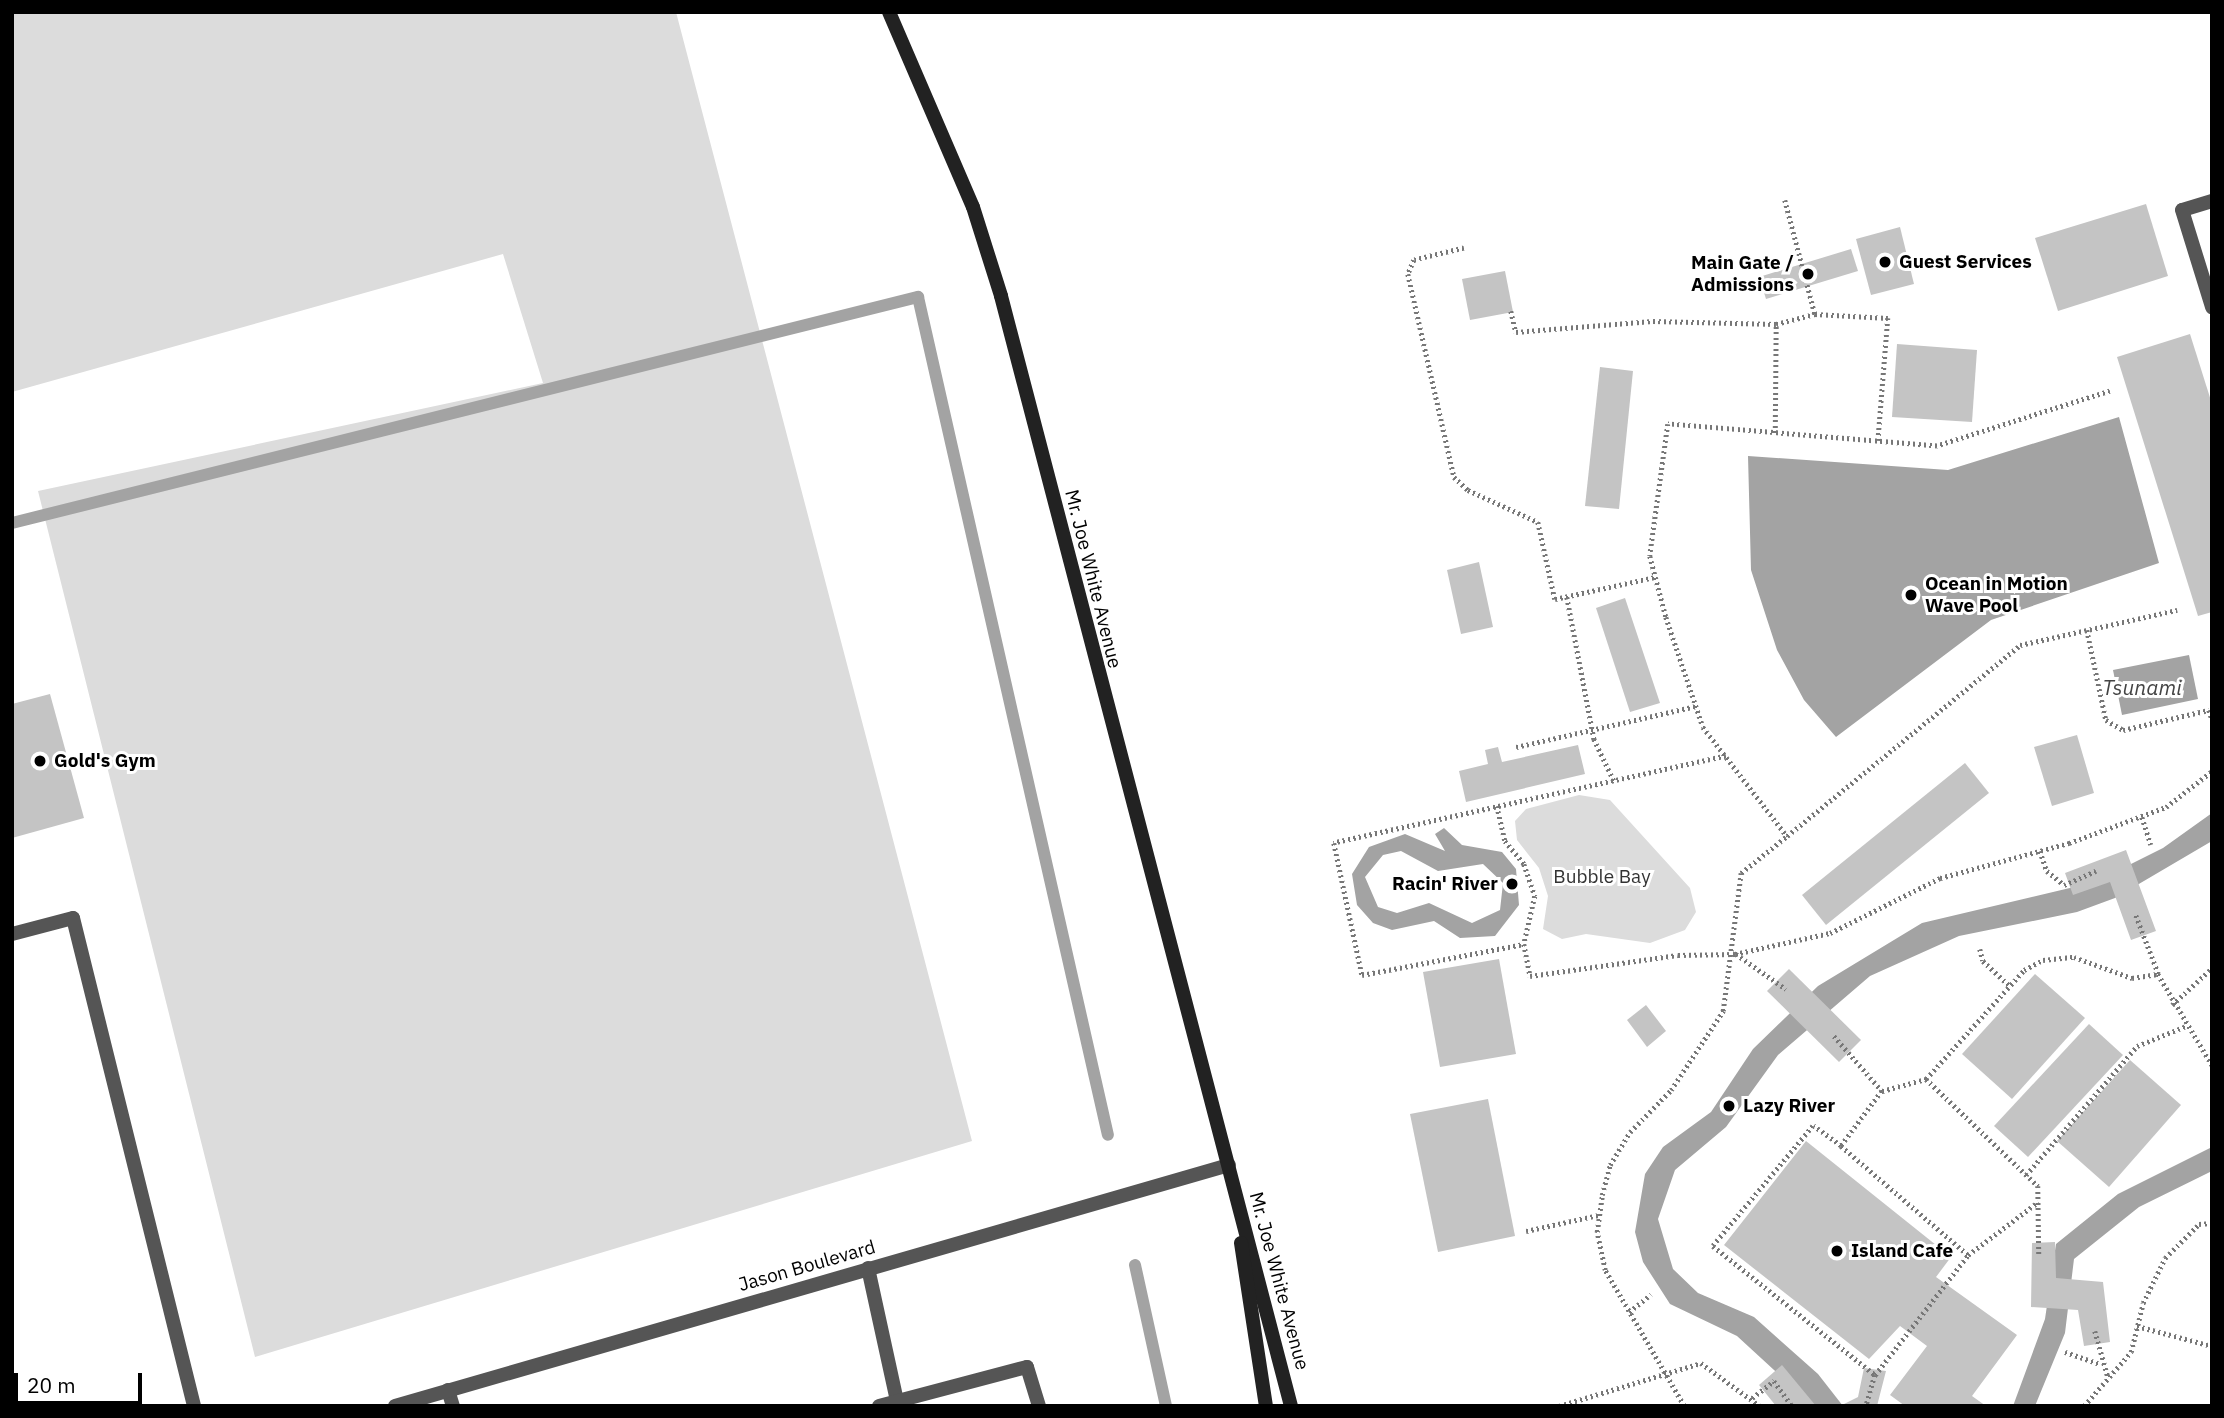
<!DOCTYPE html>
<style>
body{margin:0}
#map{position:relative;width:2224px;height:1418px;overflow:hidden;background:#fff;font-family:"IBM Plex Sans",sans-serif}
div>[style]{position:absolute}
.green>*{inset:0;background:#dcdcdc}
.water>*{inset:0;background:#a3a3a3}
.stream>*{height:12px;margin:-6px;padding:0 6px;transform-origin:6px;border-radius:6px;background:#a3a3a3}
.building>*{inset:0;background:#c4c4c4}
.path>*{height:4.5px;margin-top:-2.25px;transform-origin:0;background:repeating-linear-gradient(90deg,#777 0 2px,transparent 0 5.5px)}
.lane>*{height:14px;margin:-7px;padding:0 7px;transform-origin:7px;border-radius:7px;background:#555}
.street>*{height:14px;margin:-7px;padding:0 7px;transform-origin:7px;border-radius:7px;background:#555}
.secondary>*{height:14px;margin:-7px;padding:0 7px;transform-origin:7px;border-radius:7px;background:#222}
.dots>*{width:19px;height:19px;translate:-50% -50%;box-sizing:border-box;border:4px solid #fff;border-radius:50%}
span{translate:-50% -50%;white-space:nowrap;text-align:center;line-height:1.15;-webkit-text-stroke:6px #fff;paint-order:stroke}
.poi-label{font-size:19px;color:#000;font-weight:700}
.left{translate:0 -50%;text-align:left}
.right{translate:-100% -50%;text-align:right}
.street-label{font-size:19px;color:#000}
.park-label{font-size:19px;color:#333}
.water-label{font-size:21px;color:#444;font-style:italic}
.frame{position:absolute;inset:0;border:14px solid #000;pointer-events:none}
.scale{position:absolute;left:14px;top:1373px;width:128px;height:32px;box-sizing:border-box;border:4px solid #000;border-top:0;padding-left:9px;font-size:21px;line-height:24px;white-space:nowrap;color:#000;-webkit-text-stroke:5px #fff;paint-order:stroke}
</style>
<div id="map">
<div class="green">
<div style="clip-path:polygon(12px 12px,676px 12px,972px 1141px,255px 1357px,38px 491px,543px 383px,503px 254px,12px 392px)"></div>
<div style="clip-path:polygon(1579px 795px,1610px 800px,1690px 888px,1696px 912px,1685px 930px,1650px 943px,1586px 934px,1562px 939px,1543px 929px,1548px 896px,1539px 868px,1517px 840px,1515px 821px,1526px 809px)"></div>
</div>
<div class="water">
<div style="clip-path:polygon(2119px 417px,2159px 563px,1991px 620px,1836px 737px,1804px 700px,1777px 650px,1751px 570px,1748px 456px,1948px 470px)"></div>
<div style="clip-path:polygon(2189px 655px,2198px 699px,2122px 715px,2113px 670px)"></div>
<div style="clip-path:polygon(2212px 813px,2212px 841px,2115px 898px,2077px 912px,1959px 936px,1870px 976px,1778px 1055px,1726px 1127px,1675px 1170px,1658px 1219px,1673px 1269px,1698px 1293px,1754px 1317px,1818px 1374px,1843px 1406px,1813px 1406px,1737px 1336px,1670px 1304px,1643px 1262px,1635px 1232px,1645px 1174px,1663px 1147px,1711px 1112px,1753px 1049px,1818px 986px,1922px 923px,2095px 882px,2163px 848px)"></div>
<div style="clip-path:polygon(evenodd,1444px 828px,1462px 845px,1502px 852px,1516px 869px,1519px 905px,1495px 936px,1460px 938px,1434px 921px,1392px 930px,1373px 923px,1357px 905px,1352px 874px,1369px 847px,1405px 834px,1445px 851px,1435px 834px,1444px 828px,1401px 851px,1438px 871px,1483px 864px,1503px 883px,1500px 910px,1472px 923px,1429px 903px,1397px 913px,1378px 907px,1365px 877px,1383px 855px,1401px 851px)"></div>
<div style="clip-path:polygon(2212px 1147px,2212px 1171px,2139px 1207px,2074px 1259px,2065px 1333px,2035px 1406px,2013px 1406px,2045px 1319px,2056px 1244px,2118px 1194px)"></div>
</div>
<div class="stream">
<div style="left:12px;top:523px;width:934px;rotate:-14.01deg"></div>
<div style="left:918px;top:297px;width:859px;rotate:77.23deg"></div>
<div style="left:1135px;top:1265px;width:144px;rotate:77.6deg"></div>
</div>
<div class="building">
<div style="clip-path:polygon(2146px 204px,2168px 276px,2058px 311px,2035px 238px)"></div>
<div style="clip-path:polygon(1900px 227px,1914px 284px,1871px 295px,1856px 239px)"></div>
<div style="clip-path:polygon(1851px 249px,1858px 271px,1766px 299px,1759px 277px)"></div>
<div style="clip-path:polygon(1505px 271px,1513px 312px,1470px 320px,1462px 279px)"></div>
<div style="clip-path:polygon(2190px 334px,2212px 404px,2212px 612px,2198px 616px,2117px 357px)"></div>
<div style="clip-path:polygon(1897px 344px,1977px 350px,1972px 422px,1892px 417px)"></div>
<div style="clip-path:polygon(1600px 367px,1633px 371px,1619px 509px,1585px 506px)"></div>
<div style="clip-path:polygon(1479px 562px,1493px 627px,1461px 634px,1447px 570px)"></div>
<div style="clip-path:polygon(1625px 598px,1660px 703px,1630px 712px,1596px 608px)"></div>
<div style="clip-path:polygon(50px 694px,84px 818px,12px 838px,12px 704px)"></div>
<div style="clip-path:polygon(2077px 735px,2094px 793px,2052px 806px,2034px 747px)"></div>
<div style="clip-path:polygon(1578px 745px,1585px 774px,1466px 802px,1459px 771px,1488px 764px,1485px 750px,1498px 747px,1502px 762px)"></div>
<div style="clip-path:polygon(1965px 763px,1989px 793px,1826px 925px,1802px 895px)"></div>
<div style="clip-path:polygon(2126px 850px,2156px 931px,2131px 940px,2110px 882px,2073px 895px,2065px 873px)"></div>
<div style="clip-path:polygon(1499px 959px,1516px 1054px,1440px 1067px,1423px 972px)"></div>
<div style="clip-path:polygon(1789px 969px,1861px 1040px,1839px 1062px,1767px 991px)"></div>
<div style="clip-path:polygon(2035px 974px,2085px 1018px,2012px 1099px,1962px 1054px)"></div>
<div style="clip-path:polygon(1646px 1005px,1666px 1031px,1647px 1047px,1627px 1020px)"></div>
<div style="clip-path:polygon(2089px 1024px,2123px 1055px,2028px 1157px,1994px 1126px)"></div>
<div style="clip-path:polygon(2130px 1060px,2181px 1105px,2109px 1187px,2057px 1141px)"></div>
<div style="clip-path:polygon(1488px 1099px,1515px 1236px,1438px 1252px,1410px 1114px)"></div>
<div style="clip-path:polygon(1806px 1141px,1951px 1257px,1936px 1277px,2017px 1335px,1972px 1396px,1986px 1406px,1905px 1406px,1890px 1395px,1927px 1346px,1900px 1326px,1869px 1359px,1724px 1245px)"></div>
<div style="clip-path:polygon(2055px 1242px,2056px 1278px,2103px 1282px,2110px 1342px,2084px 1346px,2078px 1310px,2031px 1307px,2032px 1243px)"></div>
<div style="clip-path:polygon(1782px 1365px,1816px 1406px,1776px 1406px,1759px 1385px)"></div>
<div style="clip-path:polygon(1864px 1368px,1886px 1371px,1877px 1406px,1840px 1406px,1858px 1397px)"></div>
</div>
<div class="path">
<div style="left:1785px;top:200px;width:118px;rotate:75.3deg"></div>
<div style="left:1815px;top:314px;width:73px;rotate:3.1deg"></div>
<div style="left:1888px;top:318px;width:123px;rotate:94.6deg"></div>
<div style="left:1464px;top:248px;width:51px;rotate:166.5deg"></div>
<div style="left:1414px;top:260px;width:15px;rotate:113deg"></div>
<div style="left:1408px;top:274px;width:208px;rotate:77.2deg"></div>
<div style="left:1454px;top:477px;width:19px;rotate:43deg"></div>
<div style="left:1468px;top:490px;width:77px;rotate:24.6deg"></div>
<div style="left:1538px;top:522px;width:79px;rotate:77.6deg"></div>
<div style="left:1555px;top:599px;width:102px;rotate:-12.4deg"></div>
<div style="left:1511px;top:311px;width:22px;rotate:77deg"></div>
<div style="left:1516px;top:332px;width:137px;rotate:-4.6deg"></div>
<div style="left:1653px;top:321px;width:123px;rotate:1.4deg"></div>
<div style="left:2110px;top:391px;width:182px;rotate:162.4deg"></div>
<div style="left:1937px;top:446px;width:270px;rotate:-175.3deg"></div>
<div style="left:1668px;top:424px;width:133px;rotate:97.8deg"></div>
<div style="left:1650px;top:556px;width:63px;rotate:75.3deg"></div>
<div style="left:1666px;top:617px;width:116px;rotate:71.4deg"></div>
<div style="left:1703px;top:727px;width:138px;rotate:52.4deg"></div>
<div style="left:1787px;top:836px;width:301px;rotate:-39.3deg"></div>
<div style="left:2020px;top:645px;width:161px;rotate:-12.6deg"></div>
<div style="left:1775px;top:433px;width:109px;rotate:-89.5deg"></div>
<div style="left:1776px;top:324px;width:40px;rotate:-14.4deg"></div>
<div style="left:1567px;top:597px;width:145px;rotate:79.2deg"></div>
<div style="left:1594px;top:739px;width:47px;rotate:64.5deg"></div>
<div style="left:2087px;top:630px;width:92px;rotate:78.1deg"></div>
<div style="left:2106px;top:720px;width:20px;rotate:30deg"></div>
<div style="left:2123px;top:730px;width:88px;rotate:-13.1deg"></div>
<div style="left:2209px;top:710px;width:9px;rotate:72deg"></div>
<div style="left:1516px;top:747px;width:185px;rotate:-12.8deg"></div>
<div style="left:1726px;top:756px;width:402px;rotate:167.5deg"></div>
<div style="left:1334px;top:843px;width:135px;rotate:78deg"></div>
<div style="left:1362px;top:975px;width:165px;rotate:-10.8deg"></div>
<div style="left:1524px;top:944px;width:33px;rotate:79deg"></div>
<div style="left:1530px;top:976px;width:149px;rotate:-8.1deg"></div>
<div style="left:1678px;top:955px;width:57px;rotate:-1deg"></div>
<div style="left:1735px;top:954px;width:97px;rotate:-12.5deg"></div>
<div style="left:1830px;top:933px;width:123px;rotate:-26.6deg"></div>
<div style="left:1940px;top:878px;width:134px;rotate:-15.2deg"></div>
<div style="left:2069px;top:843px;width:103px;rotate:-20.4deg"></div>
<div style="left:2166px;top:807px;width:58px;rotate:-38deg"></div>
<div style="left:1497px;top:806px;width:36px;rotate:77deg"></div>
<div style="left:1505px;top:841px;width:30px;rotate:50deg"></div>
<div style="left:1524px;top:864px;width:34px;rotate:71deg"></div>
<div style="left:1535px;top:896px;width:49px;rotate:102.9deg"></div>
<div style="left:2142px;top:817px;width:29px;rotate:72deg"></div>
<div style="left:2040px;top:851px;width:21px;rotate:71deg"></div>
<div style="left:2047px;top:871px;width:22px;rotate:39deg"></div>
<div style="left:2064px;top:885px;width:35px;rotate:-24deg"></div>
<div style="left:1980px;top:949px;width:12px;rotate:76deg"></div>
<div style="left:1983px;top:961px;width:37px;rotate:43deg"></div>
<div style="left:1736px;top:954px;width:61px;rotate:35deg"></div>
<div style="left:2158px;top:974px;width:106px;rotate:59.3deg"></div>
<div style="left:2172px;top:1005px;width:54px;rotate:-42.8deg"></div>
<div style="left:1834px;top:1036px;width:73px;rotate:48.9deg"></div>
<div style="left:1882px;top:1091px;width:69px;rotate:126.7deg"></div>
<div style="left:1841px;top:1146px;width:167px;rotate:40.6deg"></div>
<div style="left:1968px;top:1255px;width:88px;rotate:-37.1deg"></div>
<div style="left:1926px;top:1079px;width:147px;rotate:-48deg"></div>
<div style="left:2024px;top:970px;width:21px;rotate:-28deg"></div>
<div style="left:2043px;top:960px;width:31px;rotate:-6deg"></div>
<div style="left:2074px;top:957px;width:62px;rotate:19.9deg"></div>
<div style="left:2132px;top:978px;width:26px;rotate:-9deg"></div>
<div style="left:2158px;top:974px;width:64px;rotate:-111deg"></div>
<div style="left:1882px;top:1091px;width:46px;rotate:-15.3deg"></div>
<div style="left:1926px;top:1079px;width:155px;rotate:43.7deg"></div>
<div style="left:2038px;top:1186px;width:71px;rotate:89.2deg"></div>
<div style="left:1841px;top:1146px;width:34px;rotate:-144deg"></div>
<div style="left:1813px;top:1126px;width:156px;rotate:129.8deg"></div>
<div style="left:1713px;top:1246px;width:207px;rotate:38.5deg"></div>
<div style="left:1875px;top:1375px;width:32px;rotate:106deg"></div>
<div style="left:2026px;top:1175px;width:170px;rotate:-49.3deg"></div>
<div style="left:2137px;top:1046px;width:53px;rotate:-22.2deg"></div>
<div style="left:1526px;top:1231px;width:75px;rotate:-12.4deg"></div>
<div style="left:1629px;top:1312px;width:28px;rotate:-39deg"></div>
<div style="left:2137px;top:1326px;width:78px;rotate:14.9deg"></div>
<div style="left:2095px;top:1331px;width:48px;rotate:74.2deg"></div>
<div style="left:2065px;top:1352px;width:36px;rotate:19deg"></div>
<div style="left:1875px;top:1375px;width:152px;rotate:-52.2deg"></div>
<div style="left:1752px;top:1398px;width:28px;rotate:-38deg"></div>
<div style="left:1774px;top:1381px;width:31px;rotate:54deg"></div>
<div style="left:1559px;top:1406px;width:148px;rotate:-16.8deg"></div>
<div style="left:1701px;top:1363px;width:73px;rotate:36.1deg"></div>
<div style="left:1684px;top:1406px;width:157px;rotate:-120.2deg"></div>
<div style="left:1605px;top:1270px;width:39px;rotate:-102deg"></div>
<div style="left:1597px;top:1232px;width:37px;rotate:-82deg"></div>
<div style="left:1602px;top:1195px;width:31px;rotate:-75deg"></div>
<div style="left:1610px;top:1165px;width:39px;rotate:-59deg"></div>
<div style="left:1630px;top:1132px;width:59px;rotate:-45.7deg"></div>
<div style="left:1671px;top:1090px;width:95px;rotate:-56.6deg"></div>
<div style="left:1723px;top:1011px;width:139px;rotate:-82.6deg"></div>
<div style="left:1741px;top:873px;width:59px;rotate:-38.8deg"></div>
<div style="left:2084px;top:1406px;width:72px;rotate:-49deg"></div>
<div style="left:2131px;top:1352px;width:50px;rotate:-76.2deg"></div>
<div style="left:2143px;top:1303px;width:50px;rotate:-63.9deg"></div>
<div style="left:2165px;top:1258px;width:48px;rotate:-45deg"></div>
<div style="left:2199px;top:1224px;width:13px;rotate:-4deg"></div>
</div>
<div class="lane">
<div style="left:2212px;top:201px;width:31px;rotate:163deg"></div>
<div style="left:2182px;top:210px;width:102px;rotate:72.8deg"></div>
<div style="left:12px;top:934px;width:63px;rotate:-14.7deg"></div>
<div style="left:73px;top:918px;width:503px;rotate:76.07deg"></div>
<div style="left:868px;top:1268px;width:136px;rotate:77.7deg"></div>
<div style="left:448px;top:1390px;width:17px;rotate:73deg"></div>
<div style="left:879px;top:1406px;width:153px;rotate:-14.8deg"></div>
<div style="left:1027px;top:1367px;width:41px;rotate:72.9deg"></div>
</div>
<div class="street">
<div style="left:395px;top:1406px;width:868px;rotate:-16.12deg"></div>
</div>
<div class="secondary">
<div style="left:889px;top:12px;width:212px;rotate:66.7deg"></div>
<div style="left:973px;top:207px;width:93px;rotate:72.5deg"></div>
<div style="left:1001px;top:296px;width:1147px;rotate:75.36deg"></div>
<div style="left:1241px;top:1243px;width:165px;rotate:81.3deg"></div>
</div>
<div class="dots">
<div style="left:1885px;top:262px;background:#000"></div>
<div style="left:1808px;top:274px;background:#000"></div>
<div style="left:1911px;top:595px;background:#000"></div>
<div style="left:40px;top:761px;background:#000"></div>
<div style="left:1512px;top:884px;background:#000"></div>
<div style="left:1729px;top:1106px;background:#000"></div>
<div style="left:1837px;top:1251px;background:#000"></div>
</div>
<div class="poi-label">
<span class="left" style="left:1899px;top:262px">Guest Services</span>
<span class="right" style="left:1794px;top:274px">Main Gate /<br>Admissions</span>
<span class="left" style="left:1925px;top:595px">Ocean in Motion<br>Wave Pool</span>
<span class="left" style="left:54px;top:761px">Gold's Gym</span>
<span class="right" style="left:1498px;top:884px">Racin' River</span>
<span class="left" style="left:1743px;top:1106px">Lazy River</span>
<span class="left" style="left:1851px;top:1251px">Island Cafe</span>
</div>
<div class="street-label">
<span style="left:1093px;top:579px;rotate:76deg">Mr. Joe White Avenue</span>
<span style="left:807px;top:1266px;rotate:-16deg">Jason Boulevard</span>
<span style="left:1279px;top:1281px;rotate:75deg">Mr. Joe White Avenue</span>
</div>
<div class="park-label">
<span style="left:1602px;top:877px">Bubble Bay</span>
</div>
<div class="water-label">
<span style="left:2142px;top:687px">Tsunami</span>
</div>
<div class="frame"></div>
<div class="scale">20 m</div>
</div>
